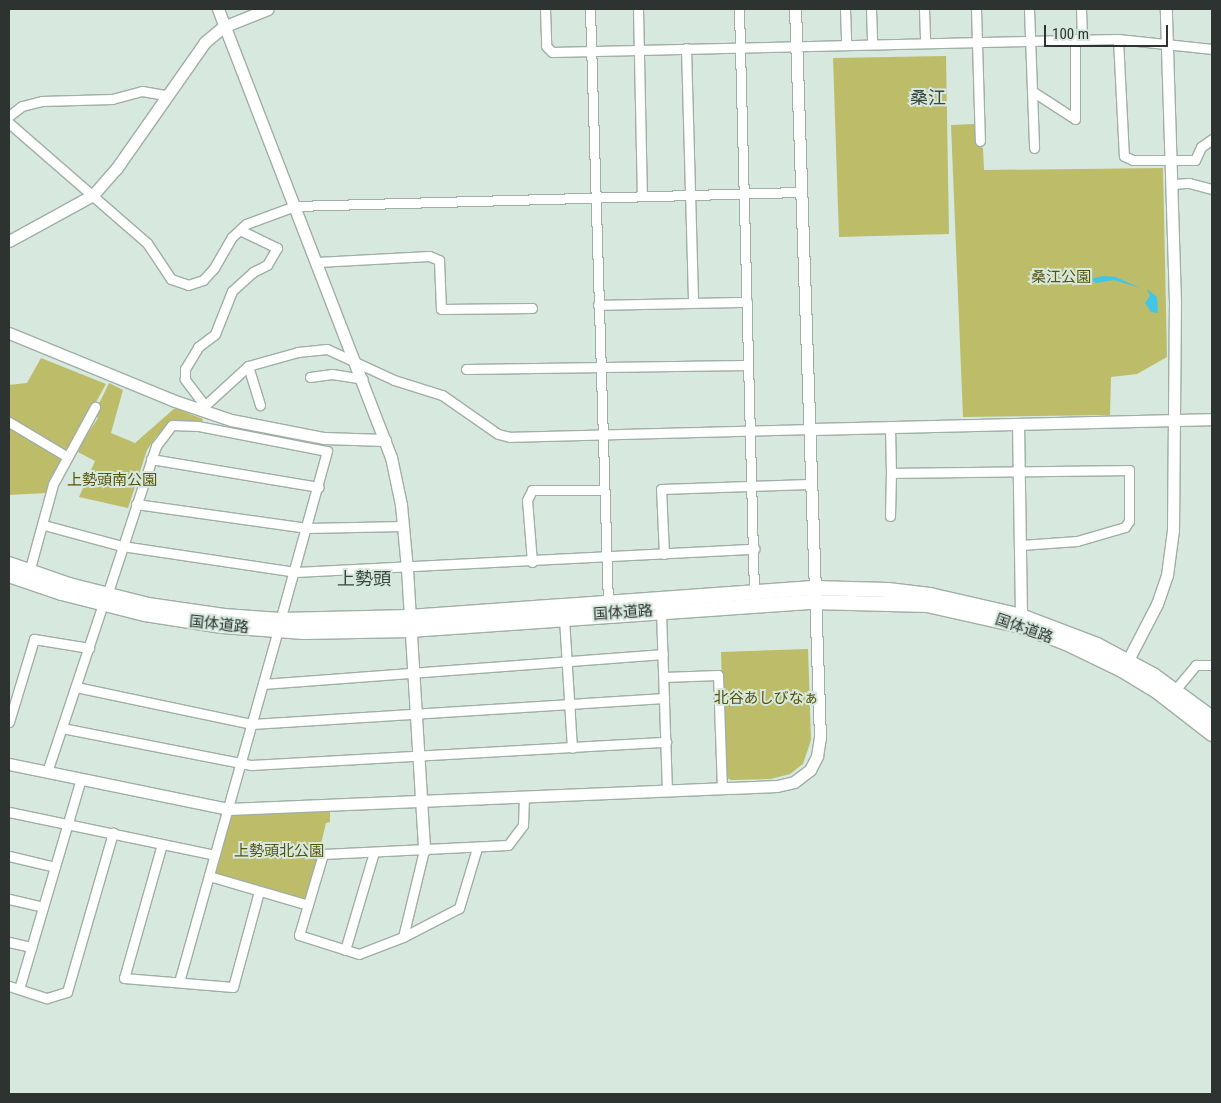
<!DOCTYPE html>
<meta charset="utf-8">
<style>
body{margin:0}
#map{position:relative;width:1221px;height:1103px;overflow:hidden;background:#d7e8df;font-family:"Roboto Condensed","Noto Sans JP",sans-serif}
div>[style]{position:absolute}
.green>*{inset:0;background:#bdbc69}
.water>*{inset:0;background:#43c5e7}
.roads{filter:drop-shadow(1px 0 #9fafa6) drop-shadow(-1px 0 #9fafa6) drop-shadow(0 1px #9fafa6) drop-shadow(0 -1px #9fafa6)}
.minor>*{height:9px;margin:-4.5px;padding:0 4.5px;transform-origin:4.5px;border-radius:4.5px;background:#fff}
.tertiary>*{height:11px;margin:-5.5px;padding:0 5.5px;transform-origin:5.5px;border-radius:5.5px;background:#fff}
.primary>*{height:14px;margin:-7px;padding:0 7px;transform-origin:7px;border-radius:7px;background:#fff}
span{translate:-50% -50%;white-space:nowrap;text-align:center;line-height:1.15;-webkit-text-stroke:4px #d7e8df;paint-order:stroke}
.park-label{font-size:15px;color:#565408}
.street-label{font-size:15px;color:#2d3330}
.quarter-label{font-size:18px;color:#37453e}
.frame{position:absolute;inset:0;border:10px solid #2d3330;pointer-events:none}
.scale{position:absolute;left:1044px;top:25px;width:124px;height:22px;box-sizing:border-box;border:2px solid #2d3330;border-top:0;padding-left:6px;font-size:15px;line-height:18px;white-space:nowrap;color:#2d3330;-webkit-text-stroke:4px #d7e8df;paint-order:stroke}
</style>
<div id="map">
<div class="green">
<div style="clip-path:polygon(946px 56px,949px 234px,839px 237px,833px 58px)"></div>
<div style="clip-path:polygon(975px 124px,977px 145px,983px 148px,984px 170px,1163px 168px,1167px 357px,1137px 374px,1111px 377px,1110px 415px,963px 417px,951px 125px)"></div>
<div style="clip-path:polygon(41px 358px,106px 384px,46px 493px,9px 495px,9px 385px,27px 383px)"></div>
<div style="clip-path:polygon(109px 383px,123px 390px,111px 433px,135px 443px,175px 408px,203px 419px,201px 424px,170px 421px,156px 437px,147px 450px,128px 508px,79px 497px,95px 461px,76px 451px,98px 418px,94px 414px)"></div>
<div style="clip-path:polygon(808px 649px,811px 740px,803px 764px,790px 774px,771px 779px,731px 780px,725px 777px,721px 652px)"></div>
<div style="clip-path:polygon(330px 811px,330px 822px,326px 823px,307px 902px,211px 875px,228px 817px,234px 812px)"></div>
</div>
<div class="water">
<div style="clip-path:polygon(1103px 276px,1116px 277px,1140px 288px,1114px 280px,1096px 283px,1090px 279px)"></div>
<div style="clip-path:polygon(1147px 289px,1157px 297px,1158px 313px,1151px 312px,1145px 303px,1150px 296px)"></div>
</div>
<div class="roads">
<div class="minor">
<div style="left:545px;top:9px;width:37px;rotate:88deg"></div>
<div style="left:546px;top:46px;width:8px;rotate:45deg"></div>
<div style="left:552px;top:52px;width:566px;rotate:-1.32deg"></div>
<div style="left:1118px;top:39px;width:95px;rotate:6.1deg"></div>
<div style="left:590px;top:9px;width:596px;rotate:88.27deg"></div>
<div style="left:638px;top:9px;width:186px;rotate:88.8deg"></div>
<div style="left:739px;top:9px;width:584px;rotate:88.53deg"></div>
<div style="left:845px;top:9px;width:35px;rotate:88deg"></div>
<div style="left:871px;top:9px;width:35px;rotate:88deg"></div>
<div style="left:924px;top:9px;width:34px;rotate:88deg"></div>
<div style="left:976px;top:9px;width:132px;rotate:88.3deg"></div>
<div style="left:1029px;top:9px;width:139px;rotate:87.9deg"></div>
<div style="left:1081px;top:9px;width:30px;rotate:88deg"></div>
<div style="left:1118px;top:39px;width:117px;rotate:87.1deg"></div>
<div style="left:1124px;top:156px;width:10px;rotate:24deg"></div>
<div style="left:1133px;top:160px;width:62px"></div>
<div style="left:1195px;top:160px;width:14px;rotate:-65deg"></div>
<div style="left:1201px;top:147px;width:14px;rotate:-36deg"></div>
<div style="left:686px;top:48px;width:255px;rotate:88.4deg"></div>
<div style="left:1032px;top:91px;width:51px;rotate:33.1deg"></div>
<div style="left:9px;top:116px;width:16px;rotate:-38deg"></div>
<div style="left:22px;top:106px;width:21px;rotate:-14deg"></div>
<div style="left:42px;top:101px;width:70px;rotate:-1.6deg"></div>
<div style="left:112px;top:99px;width:31px;rotate:-15deg"></div>
<div style="left:142px;top:91px;width:23px;rotate:10deg"></div>
<div style="left:1075px;top:119px;width:80px;rotate:-90deg"></div>
<div style="left:9px;top:123px;width:183px;rotate:41deg"></div>
<div style="left:147px;top:243px;width:43px;rotate:56.3deg"></div>
<div style="left:171px;top:279px;width:18px;rotate:19deg"></div>
<div style="left:188px;top:285px;width:16px;rotate:-18deg"></div>
<div style="left:203px;top:280px;width:16px;rotate:-47deg"></div>
<div style="left:214px;top:268px;width:36px;rotate:-60deg"></div>
<div style="left:232px;top:237px;width:19px;rotate:-43deg"></div>
<div style="left:246px;top:224px;width:52px;rotate:-20.2deg"></div>
<div style="left:295px;top:206px;width:505px;rotate:-1.59deg"></div>
<div style="left:1173px;top:184px;width:16px;rotate:-4deg"></div>
<div style="left:1189px;top:183px;width:24px;rotate:15deg"></div>
<div style="left:317px;top:262px;width:112px;rotate:-3.1deg"></div>
<div style="left:429px;top:256px;width:11px;rotate:22deg"></div>
<div style="left:439px;top:260px;width:49px;rotate:87.7deg"></div>
<div style="left:441px;top:309px;width:91px;rotate:-0.6deg"></div>
<div style="left:598px;top:305px;width:149px;rotate:-1.2deg"></div>
<div style="left:248px;top:366px;width:41px;rotate:72.9deg"></div>
<div style="left:466px;top:369px;width:282px;rotate:-0.8deg"></div>
<div style="left:310px;top:377px;width:22px;rotate:-8deg"></div>
<div style="left:332px;top:374px;width:31px;rotate:9deg"></div>
<div style="left:205px;top:406px;width:34px;rotate:-127deg"></div>
<div style="left:185px;top:379px;width:10px;rotate:-90deg"></div>
<div style="left:185px;top:369px;width:26px;rotate:-59deg"></div>
<div style="left:198px;top:347px;width:21px;rotate:-37deg"></div>
<div style="left:215px;top:334px;width:46px;rotate:-68.4deg"></div>
<div style="left:232px;top:291px;width:28px;rotate:-42deg"></div>
<div style="left:253px;top:272px;width:16px;rotate:-27deg"></div>
<div style="left:267px;top:265px;width:20px;rotate:-60deg"></div>
<div style="left:277px;top:248px;width:41px;rotate:-154.1deg"></div>
<div style="left:200px;top:410px;width:65px;rotate:-42.5deg"></div>
<div style="left:248px;top:366px;width:52px;rotate:-15.6deg"></div>
<div style="left:298px;top:352px;width:29px;rotate:-6deg"></div>
<div style="left:327px;top:349px;width:74px;rotate:24.8deg"></div>
<div style="left:394px;top:380px;width:50px;rotate:17.4deg"></div>
<div style="left:442px;top:395px;width:68px;rotate:34.9deg"></div>
<div style="left:498px;top:434px;width:12px;rotate:14deg"></div>
<div style="left:510px;top:437px;width:298px;rotate:-1.5deg"></div>
<div style="left:9px;top:422px;width:66px;rotate:30.8deg"></div>
<div style="left:890px;top:426px;width:47px;rotate:88.8deg"></div>
<div style="left:891px;top:473px;width:238px;rotate:-0.7deg"></div>
<div style="left:1129px;top:470px;width:51px;rotate:90deg"></div>
<div style="left:1129px;top:521px;width:7px;rotate:124deg"></div>
<div style="left:1125px;top:527px;width:50px;rotate:163.7deg"></div>
<div style="left:1077px;top:541px;width:56px;rotate:175.9deg"></div>
<div style="left:151px;top:459px;width:170px;rotate:9.5deg"></div>
<div style="left:136px;top:504px;width:173px;rotate:8deg"></div>
<div style="left:307px;top:528px;width:96px;rotate:-1.2deg"></div>
<div style="left:890px;top:516px;width:43px;rotate:-88.7deg"></div>
<div style="left:44px;top:525px;width:81px;rotate:15.1deg"></div>
<div style="left:122px;top:546px;width:175px;rotate:8.5deg"></div>
<div style="left:295px;top:572px;width:460px;rotate:-2.9deg"></div>
<div style="left:664px;top:554px;width:65px;rotate:-92.6deg"></div>
<div style="left:661px;top:489px;width:148px;rotate:-1.9deg"></div>
<div style="left:532px;top:562px;width:62px;rotate:-94.6deg"></div>
<div style="left:527px;top:500px;width:11px;rotate:-63deg"></div>
<div style="left:532px;top:490px;width:71px"></div>
<div style="left:29px;top:572px;width:91px;rotate:-74.7deg"></div>
<div style="left:53px;top:484px;width:88px;rotate:-61.4deg"></div>
<div style="left:107px;top:595px;width:157px;rotate:-71.8deg"></div>
<div style="left:156px;top:446px;width:26px;rotate:-53deg"></div>
<div style="left:172px;top:425px;width:26px;rotate:2deg"></div>
<div style="left:198px;top:426px;width:131px;rotate:11deg"></div>
<div style="left:327px;top:451px;width:175px;rotate:105.5deg"></div>
<div style="left:661px;top:611px;width:178px;rotate:88.1deg"></div>
<div style="left:564px;top:618px;width:130px;rotate:86.5deg"></div>
<div style="left:664px;top:677px;width:54px;rotate:-2.1deg"></div>
<div style="left:718px;top:675px;width:114px;rotate:88deg"></div>
<div style="left:264px;top:684px;width:400px;rotate:-4.3deg"></div>
<div style="left:76px;top:687px;width:180px;rotate:11.9deg"></div>
<div style="left:252px;top:724px;width:413px;rotate:-3.6deg"></div>
<div style="left:1175px;top:690px;width:33px;rotate:-50deg"></div>
<div style="left:1196px;top:665px;width:16px"></div>
<div style="left:9px;top:722px;width:87px;rotate:-73.2deg"></div>
<div style="left:34px;top:639px;width:56px;rotate:9.3deg"></div>
<div style="left:62px;top:728px;width:193px;rotate:11.1deg"></div>
<div style="left:251px;top:765px;width:416px;rotate:-3.2deg"></div>
<div style="left:47px;top:772px;width:177px;rotate:-71.6deg"></div>
<div style="left:9px;top:812px;width:210px;rotate:11.8deg"></div>
<div style="left:162px;top:844px;width:139px;rotate:105.8deg"></div>
<div style="left:124px;top:978px;width:109px;rotate:4.7deg"></div>
<div style="left:233px;top:987px;width:99px;rotate:-74.8deg"></div>
<div style="left:477px;top:848px;width:63px;rotate:106.7deg"></div>
<div style="left:459px;top:908px;width:63px;rotate:152.6deg"></div>
<div style="left:403px;top:937px;width:47px;rotate:158.9deg"></div>
<div style="left:359px;top:954px;width:63px;rotate:-162.4deg"></div>
<div style="left:299px;top:935px;width:84px;rotate:-73.5deg"></div>
<div style="left:323px;top:854px;width:185px;rotate:-2.8deg"></div>
<div style="left:508px;top:845px;width:25px;rotate:-53deg"></div>
<div style="left:523px;top:825px;width:29px;rotate:-88deg"></div>
<div style="left:9px;top:856px;width:47px;rotate:13.4deg"></div>
<div style="left:209px;top:876px;width:103px;rotate:16.3deg"></div>
<div style="left:9px;top:899px;width:35px;rotate:13deg"></div>
<div style="left:403px;top:937px;width:89px;rotate:-76.4deg"></div>
<div style="left:9px;top:942px;width:23px;rotate:13deg"></div>
<div style="left:345px;top:950px;width:102px;rotate:-73.5deg"></div>
<div style="left:179px;top:982px;width:366px;rotate:-74.3deg"></div>
<div style="left:9px;top:986px;width:40px;rotate:18deg"></div>
<div style="left:47px;top:998px;width:21px;rotate:-17deg"></div>
<div style="left:67px;top:992px;width:166px;rotate:-73.9deg"></div>
<div style="left:19px;top:989px;width:219px;rotate:-73.6deg"></div>
</div>
<div class="tertiary">
<div style="left:218px;top:9px;width:480px;rotate:68.9deg"></div>
<div style="left:391px;top:457px;width:49px;rotate:78.2deg"></div>
<div style="left:401px;top:505px;width:64px;rotate:84.6deg"></div>
<div style="left:407px;top:569px;width:282px;rotate:86.5deg"></div>
<div style="left:9px;top:241px;width:96px;rotate:-28.7deg"></div>
<div style="left:93px;top:195px;width:35px;rotate:-49deg"></div>
<div style="left:116px;top:169px;width:155px;rotate:-55deg"></div>
<div style="left:205px;top:42px;width:23px;rotate:-40deg"></div>
<div style="left:223px;top:27px;width:48px;rotate:-21.8deg"></div>
<div style="left:9px;top:333px;width:179px;rotate:22.3deg"></div>
<div style="left:175px;top:401px;width:59px;rotate:18.7deg"></div>
<div style="left:231px;top:420px;width:95px;rotate:11deg"></div>
<div style="left:324px;top:438px;width:61px;rotate:1.9deg"></div>
<div style="left:1018px;top:424px;width:192px;rotate:89.1deg"></div>
<div style="left:808px;top:429px;width:404px;rotate:-1.4deg"></div>
<div style="left:1128px;top:660px;width:63px;rotate:-62.6deg"></div>
<div style="left:1157px;top:604px;width:31px;rotate:-71deg"></div>
<div style="left:1167px;top:575px;width:45px;rotate:-82.4deg"></div>
<div style="left:1173px;top:530px;width:228px;rotate:-89.5deg"></div>
<div style="left:1175px;top:302px;width:293px;rotate:-91.8deg"></div>
<div style="left:9px;top:764px;width:224px;rotate:11.6deg"></div>
<div style="left:228px;top:809px;width:549px;rotate:-2.4deg"></div>
<div style="left:777px;top:786px;width:17px;rotate:-13deg"></div>
<div style="left:794px;top:782px;width:20px;rotate:-37deg"></div>
<div style="left:810px;top:770px;width:16px;rotate:-63deg"></div>
<div style="left:817px;top:756px;width:18px;rotate:-81deg"></div>
<div style="left:820px;top:738px;width:729px;rotate:-91.96deg"></div>
</div>
<div class="primary">
<div style="left:9px;top:564px;width:64px;rotate:19.3deg"></div>
<div style="left:69px;top:585px;width:81px;rotate:14.2deg"></div>
<div style="left:148px;top:605px;width:77px;rotate:8.2deg"></div>
<div style="left:224px;top:616px;width:56px;rotate:4.1deg"></div>
<div style="left:280px;top:620px;width:129px;rotate:-1.3deg"></div>
<div style="left:409px;top:617px;width:405px;rotate:-4.1deg"></div>
<div style="left:813px;top:588px;width:75px;rotate:1.5deg"></div>
<div style="left:888px;top:590px;width:42px;rotate:6.8deg"></div>
<div style="left:930px;top:595px;width:93px;rotate:13deg"></div>
<div style="left:1021px;top:616px;width:81px;rotate:20.9deg"></div>
<div style="left:1097px;top:645px;width:64px;rotate:28.2deg"></div>
<div style="left:1153px;top:675px;width:73px;rotate:36.1deg"></div>
<div style="left:9px;top:575px;width:56px;rotate:18.8deg"></div>
<div style="left:62px;top:593px;width:86px;rotate:14.2deg"></div>
<div style="left:145px;top:614px;width:78px;rotate:8.9deg"></div>
<div style="left:222px;top:626px;width:82px;rotate:4.2deg"></div>
<div style="left:304px;top:632px;width:106px;rotate:-1.1deg"></div>
<div style="left:410px;top:630px;width:404px;rotate:-4deg"></div>
<div style="left:813px;top:602px;width:114px;rotate:1.5deg"></div>
<div style="left:927px;top:605px;width:96px;rotate:12.6deg"></div>
<div style="left:1021px;top:626px;width:48px;rotate:20.7deg"></div>
<div style="left:1066px;top:643px;width:62px;rotate:25.7deg"></div>
<div style="left:1122px;top:670px;width:42px;rotate:31.4deg"></div>
<div style="left:1158px;top:692px;width:68px;rotate:37.9deg"></div>
</div>
</div>
<div class="park-label">
<span style="left:1061px;top:278px">桑江公園</span>
<span style="left:112px;top:481px">上勢頭南公園</span>
<span style="left:766px;top:699px">北谷あしびなぁ</span>
<span style="left:279px;top:852px">上勢頭北公園</span>
</div>
<div class="street-label">
<span style="left:623px;top:613px;rotate:-4deg">国体道路</span>
<span style="left:219px;top:625px;rotate:6deg">国体道路</span>
<span style="left:1024px;top:629px;rotate:19deg">国体道路</span>
</div>
<div class="quarter-label">
<span style="left:928px;top:98px">桑江</span>
<span style="left:364px;top:579px">上勢頭</span>
</div>
<div class="frame"></div>
<div class="scale">100 m</div>
</div>
